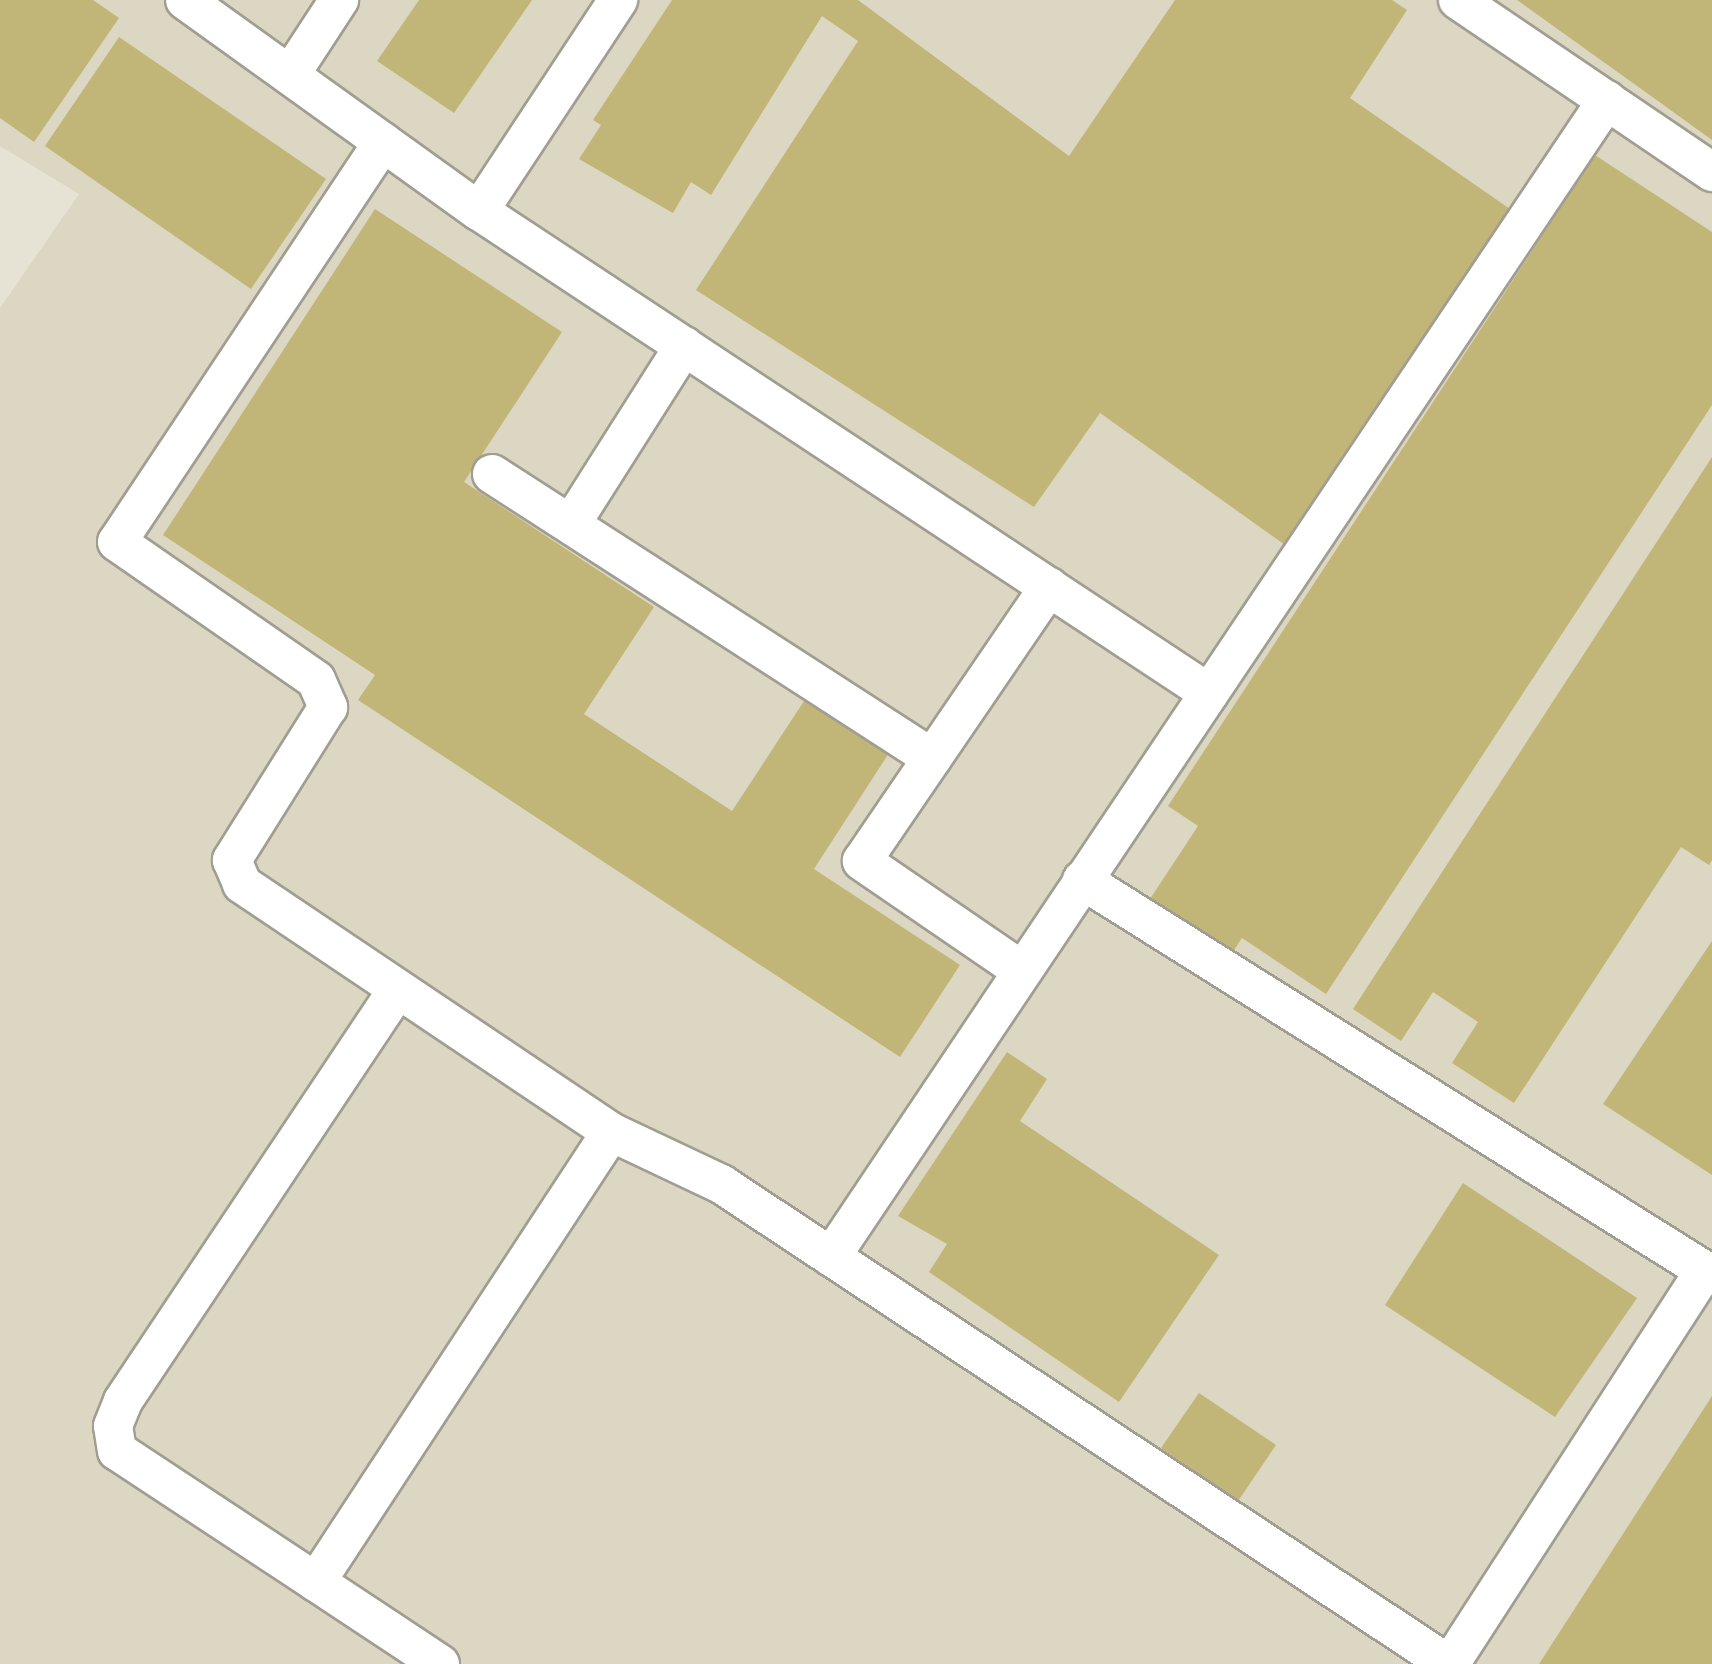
<!DOCTYPE html>
<style>
body{margin:0}
#map{position:relative;width:1712px;height:1664px;overflow:hidden;background:#e6e3d4;font-family:"Open Sans",sans-serif}
div>[style]{position:absolute}
.built>*{inset:0;background:#dbd7c2}
.building>*{inset:0;background:#c1b677}
.roads{filter:drop-shadow(2px 0 #a19e91) drop-shadow(-2px 0 #a19e91) drop-shadow(0 2px #a19e91) drop-shadow(0 -2px #a19e91)}
.minor>*{height:38px;margin:-19px;padding:0 19px;transform-origin:19px;border-radius:19px;background:#fff}
span{translate:-50% -50%;white-space:nowrap;text-align:center;line-height:1.15;-webkit-text-stroke:5px #f3f0e2;paint-order:stroke}
</style>
<div id="map">
<div class="built">
<div style="clip-path:polygon(0 0,1712px 0,1712px 1664px,0 1664px,0 308px,79px 194px,0 146px)"></div>
</div>
<div class="building">
<div style="clip-path:polygon(0 0,93px 0,119px 18px,34px 142px,0 118px)"></div>
<div style="clip-path:polygon(419px 0,532px 0,454px 113px,377px 61px)"></div>
<div style="clip-path:polygon(672px 0,858px 0,1069px 156px,1175px 0,1392px 0,1407px 10px,1350px 98px,1510px 209px,1292px 550px,1100px 413px,1034px 507px,696px 290px,858px 41px,822px 16px,711px 195px,691px 182px,673px 213px,579px 159px,601px 125px,593px 120px)"></div>
<div style="clip-path:polygon(1517px 0,1712px 0,1712px 140px,1658px 101px)"></div>
<div style="clip-path:polygon(119px 37px,326px 179px,251px 289px,45px 146px)"></div>
<div style="clip-path:polygon(1595px 155px,1712px 232px,1712px 405px,1326px 994px,1242px 938px,1232px 953px,1150px 899px,1198px 826px,1168px 806px)"></div>
<div style="clip-path:polygon(375px 209px,562px 332px,464px 482px,654px 607px,584px 714px,732px 811px,806px 698px,889px 753px,814px 869px,960px 965px,900px 1057px,358px 700px,375px 675px,163px 535px)"></div>
<div style="clip-path:polygon(1712px 457px,1712px 860px,1709px 865px,1681px 847px,1514px 1103px,1452px 1063px,1478px 1022px,1433px 992px,1401px 1041px,1353px 1009px)"></div>
<div style="clip-path:polygon(1712px 941px,1712px 1175px,1603px 1104px)"></div>
<div style="clip-path:polygon(1007px 1052px,1047px 1079px,1020px 1121px,1219px 1255px,1119px 1402px,929px 1272px,947px 1244px,898px 1216px)"></div>
<div style="clip-path:polygon(1463px 1183px,1637px 1298px,1555px 1417px,1385px 1305px)"></div>
<div style="clip-path:polygon(1199px 1393px,1276px 1445px,1238px 1501px,1161px 1448px)"></div>
<div style="clip-path:polygon(1712px 1396px,1712px 1664px,1539px 1664px)"></div>
</div>
<div class="roads">
<div class="minor">
<div style="left:185px;top:0;width:362px;rotate:35.7deg"></div>
<div style="left:479px;top:211px;width:875px;rotate:33.44deg"></div>
<div style="left:1458px;top:0;width:307px;rotate:34.1deg"></div>
<div style="left:290px;top:75px;width:90px;rotate:-56.8deg"></div>
<div style="left:383px;top:142px;width:480px;rotate:123.6deg"></div>
<div style="left:117px;top:542px;width:242px;rotate:34.7deg"></div>
<div style="left:316px;top:680px;width:30px;rotate:66deg"></div>
<div style="left:328px;top:707px;width:181px;rotate:122.1deg"></div>
<div style="left:232px;top:860px;width:26px;rotate:67deg"></div>
<div style="left:242px;top:884px;width:445px;rotate:33.9deg"></div>
<div style="left:611px;top:1132px;width:122px;rotate:25.3deg"></div>
<div style="left:721px;top:1184px;width:871px;rotate:33.43deg"></div>
<div style="left:479px;top:211px;width:253px;rotate:-56.6deg"></div>
<div style="left:492px;top:474px;width:524px;rotate:32.84deg"></div>
<div style="left:571px;top:524px;width:211px;rotate:-57.6deg"></div>
<div style="left:1082px;top:880px;width:744px;rotate:32.09deg"></div>
<div style="left:1021px;top:970px;width:193px;rotate:-145.6deg"></div>
<div style="left:862px;top:861px;width:332px;rotate:-55.7deg"></div>
<div style="left:831px;top:1257px;width:1393px;rotate:-56.15deg"></div>
<div style="left:316px;top:1582px;width:238px;rotate:-146.6deg"></div>
<div style="left:117px;top:1451px;width:25px;rotate:-99deg"></div>
<div style="left:113px;top:1426px;width:27px;rotate:-68deg"></div>
<div style="left:123px;top:1401px;width:495px;rotate:-56.3deg"></div>
<div style="left:440px;top:1664px;width:149px;rotate:-146.5deg"></div>
<div style="left:316px;top:1582px;width:538px;rotate:-56.75deg"></div>
<div style="left:1450px;top:1664px;width:469px;rotate:-57.1deg"></div>
</div>
</div>
</div>
